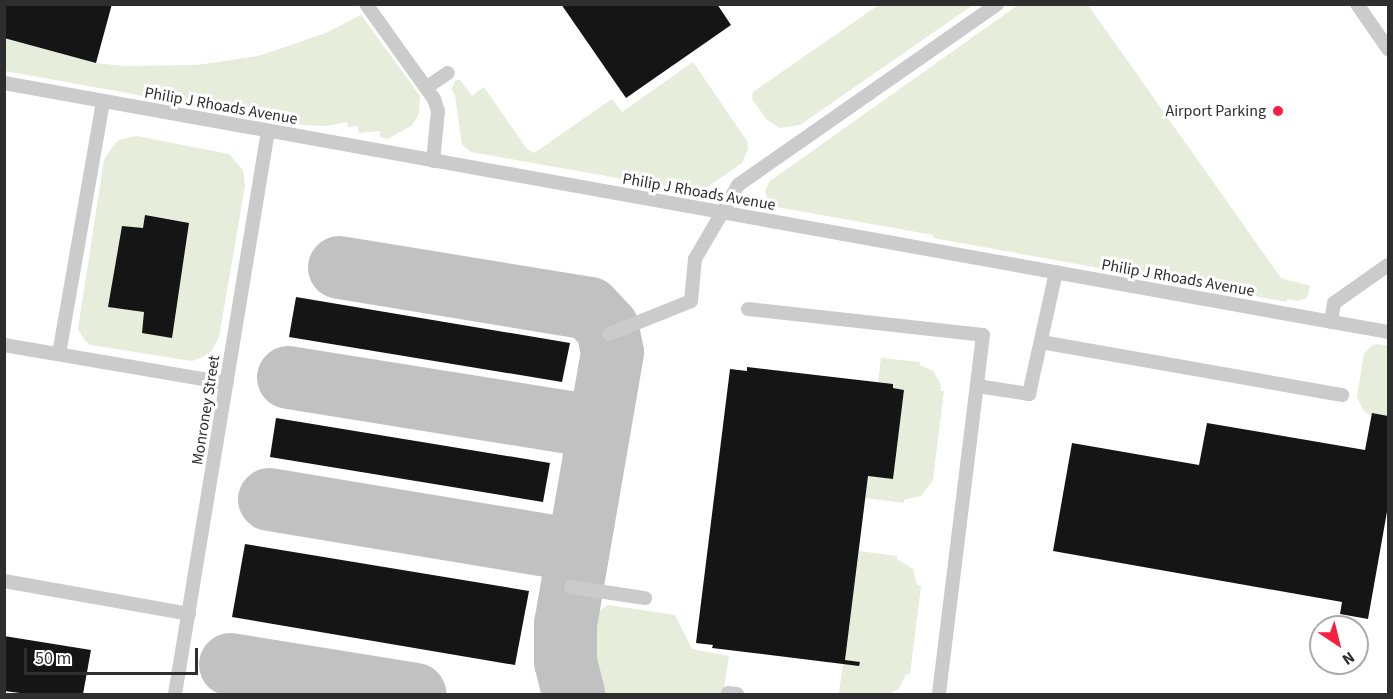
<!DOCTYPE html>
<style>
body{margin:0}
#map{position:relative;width:1393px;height:699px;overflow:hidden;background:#fff;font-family:"Source Sans 3",sans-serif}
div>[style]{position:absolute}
.green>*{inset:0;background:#e6edda}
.taxiway>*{height:63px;margin:-31.5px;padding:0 31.5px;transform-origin:31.5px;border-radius:31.5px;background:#c1c1c1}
.building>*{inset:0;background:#151515}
.service>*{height:14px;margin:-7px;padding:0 7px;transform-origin:7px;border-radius:7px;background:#cbcbcb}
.dots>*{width:16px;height:16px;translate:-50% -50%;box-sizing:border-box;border:3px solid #fff;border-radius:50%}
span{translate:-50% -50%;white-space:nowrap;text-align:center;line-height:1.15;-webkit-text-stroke:6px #fff;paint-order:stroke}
.street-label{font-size:16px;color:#2e2e2e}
.poi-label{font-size:16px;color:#2e2e2e}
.right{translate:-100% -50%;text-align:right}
.frame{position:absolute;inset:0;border:6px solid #2e2e2e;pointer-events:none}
.north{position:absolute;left:1309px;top:615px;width:60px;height:60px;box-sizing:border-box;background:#fff;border:2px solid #ababab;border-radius:50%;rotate:145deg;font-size:16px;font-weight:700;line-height:24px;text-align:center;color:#2e2e2e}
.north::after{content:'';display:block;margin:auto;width:21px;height:27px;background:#f71f42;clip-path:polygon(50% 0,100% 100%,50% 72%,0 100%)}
.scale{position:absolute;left:24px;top:648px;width:174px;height:27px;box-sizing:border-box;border:3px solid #2e2e2e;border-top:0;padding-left:8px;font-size:18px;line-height:21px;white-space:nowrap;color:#2e2e2e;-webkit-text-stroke:4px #fff;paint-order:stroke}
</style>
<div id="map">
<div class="green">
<div style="clip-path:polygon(880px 4px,973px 5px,800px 125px,780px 128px,767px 120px,752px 99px,753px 92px)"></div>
<div style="clip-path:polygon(1018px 5px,1088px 5px,1281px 278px,1310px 286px,1307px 298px,1298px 301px,1287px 299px,1287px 302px,933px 238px,933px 235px,777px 207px,770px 204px,765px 191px,770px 181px)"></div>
<div style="clip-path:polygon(361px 15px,420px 96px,419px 114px,412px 125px,388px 139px,380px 137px,380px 131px,359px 133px,358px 126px,348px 127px,347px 122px,326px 126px,304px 125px,5px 71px,4px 38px,96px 63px,124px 66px,197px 65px,258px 56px,326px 33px)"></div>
<div style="clip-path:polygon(693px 62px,747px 141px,748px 149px,742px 163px,706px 188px,684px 190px,471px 152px,462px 145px,455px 95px,451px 89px,456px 80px,460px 80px,472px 96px,484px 87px,527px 149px,534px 153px,612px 99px,622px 112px)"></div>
<div style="clip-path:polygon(136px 136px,229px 154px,243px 170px,245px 186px,219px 337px,210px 354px,192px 361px,91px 345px,85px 341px,78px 329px,104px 160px,113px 146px,119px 140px)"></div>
<div style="clip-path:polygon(1379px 344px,1388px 346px,1388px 419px,1371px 416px,1363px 410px,1357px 397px,1364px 353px,1373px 345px)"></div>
<div style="clip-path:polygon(881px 358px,920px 362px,920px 365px,933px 371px,940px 383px,941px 391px,944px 391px,933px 480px,921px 496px,904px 500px,904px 503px,865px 498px,868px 476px,893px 478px,904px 390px,893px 388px,893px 384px,878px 382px)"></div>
<div style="clip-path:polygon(859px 551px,897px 556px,897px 559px,913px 569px,917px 585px,921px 586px,910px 674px,906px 674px,899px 689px,891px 693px,839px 693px,843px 664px,859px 665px,859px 662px,845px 660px)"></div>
<div style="clip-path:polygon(608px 605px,675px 615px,692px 649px,729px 656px,723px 694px,598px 694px,585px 650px,588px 626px,593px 615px)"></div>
</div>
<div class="taxiway">
<div style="left:339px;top:267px;width:253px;rotate:9.3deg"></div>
<div style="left:589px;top:308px;width:26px;rotate:47deg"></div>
<div style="left:607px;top:327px;width:25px;rotate:79deg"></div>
<div style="left:612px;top:352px;width:275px;rotate:99.8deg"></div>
<div style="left:565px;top:623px;width:38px;rotate:90deg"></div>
<div style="left:565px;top:661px;width:34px;rotate:76deg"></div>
<div style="left:288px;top:377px;width:315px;rotate:9.1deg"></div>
<div style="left:269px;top:499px;width:312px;rotate:9.4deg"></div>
<div style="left:230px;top:664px;width:187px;rotate:9.2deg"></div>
</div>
<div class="building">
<div style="clip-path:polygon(4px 4px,112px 4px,96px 63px,4px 38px)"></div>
<div style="clip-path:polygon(561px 4px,717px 4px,731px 25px,626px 98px)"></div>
<div style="clip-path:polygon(145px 215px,189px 223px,172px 338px,142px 333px,144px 312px,108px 307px,122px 226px,143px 228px)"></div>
<div style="clip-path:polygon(296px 297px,570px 343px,562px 382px,289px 337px)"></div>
<div style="clip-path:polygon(747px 367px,893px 384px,893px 388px,904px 390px,893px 479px,868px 476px,845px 660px,860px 662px,859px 666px,712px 648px,713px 645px,696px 643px,730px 369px,747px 371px)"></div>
<div style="clip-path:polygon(1372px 413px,1388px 416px,1388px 506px,1368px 619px,1340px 614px,1342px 602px,1053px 551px,1072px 443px,1199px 465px,1207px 423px,1365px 450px)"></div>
<div style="clip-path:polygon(276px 418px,550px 463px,543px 502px,270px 457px)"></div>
<div style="clip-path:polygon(245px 544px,529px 591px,515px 665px,232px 617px)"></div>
<div style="clip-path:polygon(4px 636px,91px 650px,83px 694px,28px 694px,4px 691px)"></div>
</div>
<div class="service">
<div style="left:366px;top:4px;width:117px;rotate:54.4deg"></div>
<div style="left:434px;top:99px;width:13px;rotate:72deg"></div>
<div style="left:438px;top:111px;width:50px;rotate:95.7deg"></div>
<div style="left:1357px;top:4px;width:55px;rotate:55.4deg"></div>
<div style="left:4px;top:83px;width:1406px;rotate:10.2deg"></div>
<div style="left:427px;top:87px;width:25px;rotate:-34deg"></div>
<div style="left:748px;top:309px;width:236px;rotate:6.3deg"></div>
<div style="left:983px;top:335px;width:362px;rotate:97deg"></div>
<div style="left:1331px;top:322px;width:19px;rotate:-81deg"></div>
<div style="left:1334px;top:303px;width:66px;rotate:-35.1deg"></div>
<div style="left:609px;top:334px;width:88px;rotate:-21.9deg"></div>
<div style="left:691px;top:301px;width:42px;rotate:-84.6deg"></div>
<div style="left:695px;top:259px;width:86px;rotate:-59.8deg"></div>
<div style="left:738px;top:185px;width:316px;rotate:-34.9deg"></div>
<div style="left:1041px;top:342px;width:306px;rotate:10deg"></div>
<div style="left:4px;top:345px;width:226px;rotate:9.7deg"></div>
<div style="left:59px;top:354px;width:256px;rotate:-80.1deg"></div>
<div style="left:977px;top:386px;width:53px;rotate:8.7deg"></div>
<div style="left:1029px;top:394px;width:125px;rotate:-77.5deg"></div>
<div style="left:4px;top:581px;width:188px;rotate:10.1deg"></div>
<div style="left:571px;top:587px;width:75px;rotate:8.5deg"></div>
<div style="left:728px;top:693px;width:9px;rotate:6deg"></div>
<div style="left:175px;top:694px;width:571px;rotate:-80.62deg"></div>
</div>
<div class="dots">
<div style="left:1278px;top:111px;background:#f71f42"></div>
</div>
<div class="street-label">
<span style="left:221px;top:106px;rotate:10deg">Philip J Rhoads Avenue</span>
<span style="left:699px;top:192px;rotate:10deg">Philip J Rhoads Avenue</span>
<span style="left:1178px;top:278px;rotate:10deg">Philip J Rhoads Avenue</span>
<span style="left:206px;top:410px;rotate:-81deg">Monroney Street</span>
</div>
<div class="poi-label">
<span class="right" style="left:1266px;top:111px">Airport Parking</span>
</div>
<div class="frame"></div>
<div class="north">N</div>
<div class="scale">50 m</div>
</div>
